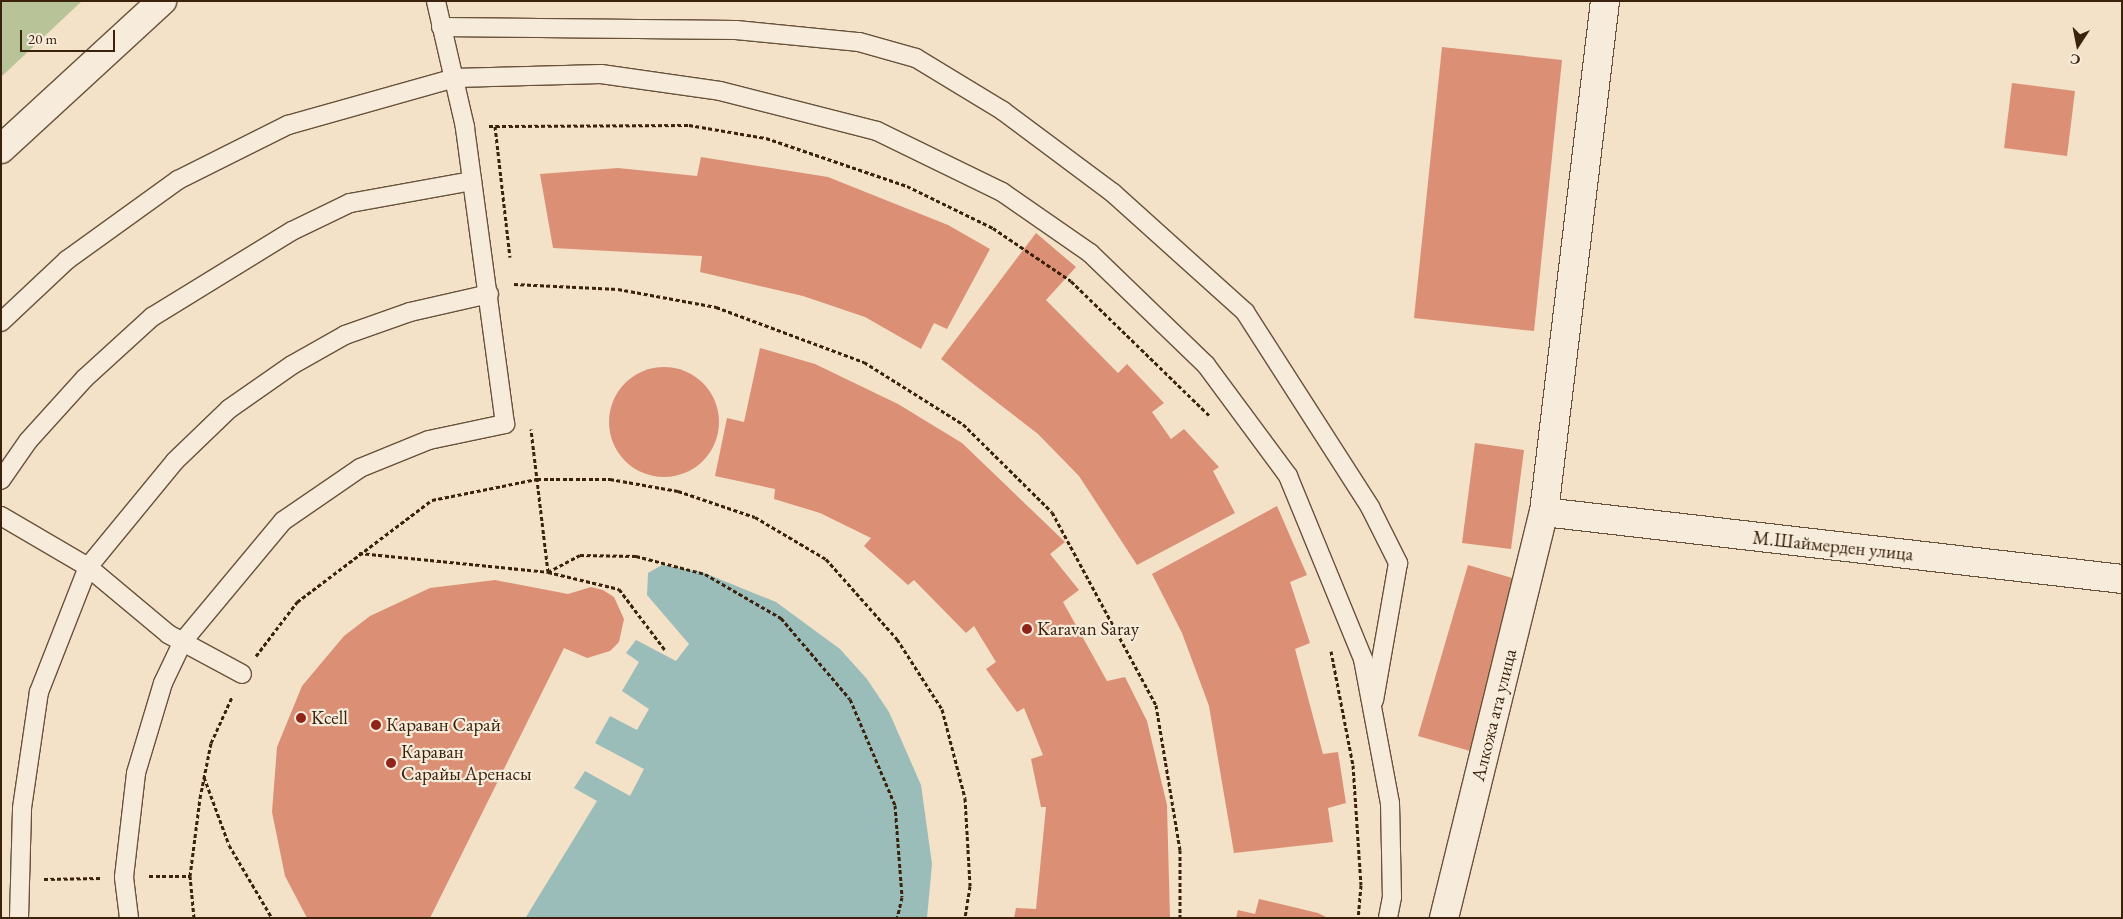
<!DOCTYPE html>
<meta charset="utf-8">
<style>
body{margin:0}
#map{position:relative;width:2123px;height:919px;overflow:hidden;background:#f3e1c8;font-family:"EB Garamond",serif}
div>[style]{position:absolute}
.green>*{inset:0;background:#b9c398}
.water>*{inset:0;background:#9bbdb9}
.building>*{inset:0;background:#db9075}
.round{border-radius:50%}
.path>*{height:3px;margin-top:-1.5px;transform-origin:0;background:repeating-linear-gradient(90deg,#3a220c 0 4px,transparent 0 6.5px)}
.roads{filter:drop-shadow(1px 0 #68523b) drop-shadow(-1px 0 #68523b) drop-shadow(0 1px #68523b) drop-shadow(0 -1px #68523b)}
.service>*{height:18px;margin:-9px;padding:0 9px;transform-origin:9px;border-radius:9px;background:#f7ecdb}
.minor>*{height:28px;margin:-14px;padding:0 14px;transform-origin:14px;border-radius:14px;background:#f7ecdb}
.dots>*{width:14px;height:14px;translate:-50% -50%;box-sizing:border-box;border:2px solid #f7ecdb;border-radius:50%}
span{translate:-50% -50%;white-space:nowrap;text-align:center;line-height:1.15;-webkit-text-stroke:4.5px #f7ecdb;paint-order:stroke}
.street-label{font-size:19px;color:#3a220c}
.poi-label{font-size:19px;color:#3a220c}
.left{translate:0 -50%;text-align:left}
.frame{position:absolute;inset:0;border:2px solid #3a220c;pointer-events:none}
.north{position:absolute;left:2053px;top:20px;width:50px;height:50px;-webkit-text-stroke:4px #f7ecdb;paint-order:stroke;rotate:191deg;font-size:14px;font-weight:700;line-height:20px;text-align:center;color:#3a220c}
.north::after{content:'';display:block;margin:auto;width:18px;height:22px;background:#3a220c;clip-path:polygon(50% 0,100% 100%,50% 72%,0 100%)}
.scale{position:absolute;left:20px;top:30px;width:95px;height:22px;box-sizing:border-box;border:2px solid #3a220c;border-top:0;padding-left:6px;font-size:15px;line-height:18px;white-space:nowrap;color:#3a220c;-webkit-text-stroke:4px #f7ecdb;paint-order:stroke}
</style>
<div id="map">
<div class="green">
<div style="clip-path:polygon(1px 1px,82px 1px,1px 77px)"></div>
</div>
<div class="water">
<div style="clip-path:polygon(662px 565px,702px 572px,776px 602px,840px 649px,867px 679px,889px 712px,921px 785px,932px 864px,927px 918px,526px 917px,597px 801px,574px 788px,585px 771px,630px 796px,644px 769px,595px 743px,610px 716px,637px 730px,649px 709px,622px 691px,639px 662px,626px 653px,636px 640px,676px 661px,689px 644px,647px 595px,648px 573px)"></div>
</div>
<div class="building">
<div style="clip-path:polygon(1442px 47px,1562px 60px,1534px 331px,1414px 318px)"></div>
<div style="clip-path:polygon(2012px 83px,2075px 91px,2067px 156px,2004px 148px)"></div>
<div style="clip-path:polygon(701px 157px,828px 177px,948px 225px,990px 249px,947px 329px,934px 323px,921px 349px,865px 317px,803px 296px,700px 272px,702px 256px,553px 248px,540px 174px,618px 168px,697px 176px)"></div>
<div style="clip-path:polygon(1036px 233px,1076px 267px,1046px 300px,1118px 373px,1127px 364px,1164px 403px,1152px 412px,1171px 439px,1184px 429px,1219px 467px,1213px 471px,1235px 513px,1137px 565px,1079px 476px,1038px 434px,941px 359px)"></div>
<div style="clip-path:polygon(760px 348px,815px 364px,898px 404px,962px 443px,1065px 542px,1050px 554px,1079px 590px,1063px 602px,1107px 681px,1125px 677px,1147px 721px,1167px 805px,1170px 918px,1014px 918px,1016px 908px,1036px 909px,1046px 807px,1041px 807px,1031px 759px,1043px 755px,1024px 708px,1017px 712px,986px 669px,996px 662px,974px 626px,966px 633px,914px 580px,908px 585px,864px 546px,871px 538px,820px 513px,774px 499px,775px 489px,715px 476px,727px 418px,744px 422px)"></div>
<div class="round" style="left:609px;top:367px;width:110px;height:110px"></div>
<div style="clip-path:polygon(1475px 443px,1524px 450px,1511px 549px,1462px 543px)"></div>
<div style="clip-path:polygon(1277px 506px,1307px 575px,1290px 582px,1310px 643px,1295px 649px,1323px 754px,1338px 752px,1346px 803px,1328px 808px,1333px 842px,1234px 853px,1209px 706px,1182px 633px,1152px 574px)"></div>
<div style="clip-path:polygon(1468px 565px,1519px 580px,1470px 751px,1418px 736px)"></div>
<div style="clip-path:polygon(495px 580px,568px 594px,591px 587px,603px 590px,614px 597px,624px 619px,619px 642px,610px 651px,587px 658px,564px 648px,430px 918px,307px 918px,285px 876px,272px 812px,277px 747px,302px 686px,344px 636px,370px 616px,430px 588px)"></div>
<div style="clip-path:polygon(1259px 899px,1318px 913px,1328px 918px,1236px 918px,1238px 910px,1255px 914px)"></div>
</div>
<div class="path">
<div style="left:489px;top:126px;width:200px;rotate:-0.3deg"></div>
<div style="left:689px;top:125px;width:78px;rotate:9.6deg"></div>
<div style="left:766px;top:138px;width:149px;rotate:18.8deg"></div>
<div style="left:907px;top:186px;width:96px;rotate:26deg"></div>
<div style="left:993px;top:228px;width:94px;rotate:34.2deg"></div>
<div style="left:1071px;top:281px;width:194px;rotate:44.2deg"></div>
<div style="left:495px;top:126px;width:132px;rotate:83.5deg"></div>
<div style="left:514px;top:284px;width:104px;rotate:2.8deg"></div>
<div style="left:618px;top:289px;width:100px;rotate:10.4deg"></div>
<div style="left:716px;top:307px;width:158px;rotate:20.4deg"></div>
<div style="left:864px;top:362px;width:117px;rotate:32.1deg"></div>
<div style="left:963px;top:424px;width:125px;rotate:44.7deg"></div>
<div style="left:1052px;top:512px;width:219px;rotate:61.7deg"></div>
<div style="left:1156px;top:705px;width:147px;rotate:80.6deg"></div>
<div style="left:1180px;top:850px;width:68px;rotate:90deg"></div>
<div style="left:359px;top:553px;width:190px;rotate:5.7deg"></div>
<div style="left:548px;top:572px;width:144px;rotate:-96.8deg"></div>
<div style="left:548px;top:572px;width:36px;rotate:-28deg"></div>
<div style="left:580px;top:555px;width:56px;rotate:1deg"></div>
<div style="left:636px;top:556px;width:71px;rotate:14.6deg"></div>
<div style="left:705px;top:574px;width:88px;rotate:30.1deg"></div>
<div style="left:781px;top:618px;width:106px;rotate:49.6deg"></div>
<div style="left:850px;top:699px;width:115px;rotate:67deg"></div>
<div style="left:895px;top:805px;width:92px;rotate:85.6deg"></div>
<div style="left:902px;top:897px;width:22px;rotate:103deg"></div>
<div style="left:548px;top:572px;width:73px;rotate:13.5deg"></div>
<div style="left:619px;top:589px;width:76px;rotate:53deg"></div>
<div style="left:1331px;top:651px;width:116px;rotate:79.1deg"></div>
<div style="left:1353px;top:765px;width:120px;rotate:86.2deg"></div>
<div style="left:1361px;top:885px;width:33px;rotate:95deg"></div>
<div style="left:256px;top:656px;width:68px;rotate:-52.8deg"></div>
<div style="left:297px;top:602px;width:169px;rotate:-37.1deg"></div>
<div style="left:432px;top:500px;width:107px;rotate:-11.3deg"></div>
<div style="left:537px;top:479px;width:73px"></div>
<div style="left:610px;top:479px;width:69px;rotate:10deg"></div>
<div style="left:678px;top:491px;width:81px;rotate:18.7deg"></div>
<div style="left:755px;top:517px;width:82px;rotate:30.6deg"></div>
<div style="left:826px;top:559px;width:107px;rotate:48.4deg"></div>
<div style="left:897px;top:639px;width:83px;rotate:57.3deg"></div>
<div style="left:942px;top:709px;width:92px;rotate:75.5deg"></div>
<div style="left:965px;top:798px;width:88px;rotate:86.7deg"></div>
<div style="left:970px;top:886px;width:32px;rotate:99deg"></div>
<div style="left:204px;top:777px;width:72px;rotate:69.8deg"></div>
<div style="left:229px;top:845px;width:85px;rotate:59.5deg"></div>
<div style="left:149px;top:876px;width:41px"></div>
<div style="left:44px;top:879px;width:57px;rotate:-1deg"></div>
<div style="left:194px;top:918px;width:42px;rotate:-95.4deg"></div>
<div style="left:190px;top:876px;width:79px;rotate:-82.7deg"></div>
<div style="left:200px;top:798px;width:56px;rotate:-78.7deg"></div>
<div style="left:211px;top:743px;width:51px;rotate:-65.5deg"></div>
</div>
<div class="roads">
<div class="service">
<div style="left:441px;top:27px;width:295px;rotate:0.6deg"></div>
<div style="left:736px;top:30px;width:124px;rotate:5.6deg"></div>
<div style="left:859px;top:42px;width:59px;rotate:15.7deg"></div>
<div style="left:916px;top:58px;width:102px;rotate:31.3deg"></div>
<div style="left:1003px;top:111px;width:137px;rotate:36.7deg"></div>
<div style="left:1113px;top:193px;width:178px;rotate:42deg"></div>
<div style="left:1245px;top:312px;width:232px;rotate:57.3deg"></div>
<div style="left:1370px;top:507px;width:63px;rotate:63.4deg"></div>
<div style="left:1398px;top:563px;width:139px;rotate:99.9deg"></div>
<div style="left:1px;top:322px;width:91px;rotate:-43.2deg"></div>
<div style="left:67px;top:260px;width:137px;rotate:-35.8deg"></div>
<div style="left:178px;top:180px;width:123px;rotate:-26.6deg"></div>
<div style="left:288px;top:125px;width:173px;rotate:-15.7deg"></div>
<div style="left:455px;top:78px;width:146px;rotate:-1.6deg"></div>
<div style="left:601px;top:74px;width:120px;rotate:8.1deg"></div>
<div style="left:720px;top:91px;width:162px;rotate:14.3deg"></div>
<div style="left:877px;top:131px;width:139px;rotate:26deg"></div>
<div style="left:1002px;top:192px;width:107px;rotate:34.7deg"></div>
<div style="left:1090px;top:253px;width:161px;rotate:44deg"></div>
<div style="left:1206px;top:365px;width:138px;rotate:53.5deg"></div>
<div style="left:1288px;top:476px;width:198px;rotate:67.7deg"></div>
<div style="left:1363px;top:659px;width:147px;rotate:79.4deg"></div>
<div style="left:1390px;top:803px;width:94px;rotate:88.8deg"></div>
<div style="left:1392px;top:897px;width:21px;rotate:101deg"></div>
<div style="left:1px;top:480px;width:47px;rotate:-55.3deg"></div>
<div style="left:28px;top:441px;width:85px;rotate:-47.9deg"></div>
<div style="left:85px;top:378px;width:91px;rotate:-42.3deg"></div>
<div style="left:152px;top:317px;width:164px;rotate:-31.6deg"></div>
<div style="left:292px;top:231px;width:64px;rotate:-25.8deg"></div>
<div style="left:350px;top:203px;width:124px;rotate:-10.2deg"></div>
<div style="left:1px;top:516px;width:101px;rotate:30.4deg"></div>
<div style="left:88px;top:567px;width:104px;rotate:39.9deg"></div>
<div style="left:168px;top:634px;width:84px;rotate:28.4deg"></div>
<div style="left:19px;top:918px;width:110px;rotate:-88.4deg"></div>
<div style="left:22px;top:808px;width:117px;rotate:-81.7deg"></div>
<div style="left:39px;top:692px;width:134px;rotate:-68.6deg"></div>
<div style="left:88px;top:567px;width:137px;rotate:-50.6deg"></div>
<div style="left:175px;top:461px;width:75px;rotate:-43.9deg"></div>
<div style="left:229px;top:409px;width:77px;rotate:-34.9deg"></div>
<div style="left:292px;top:365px;width:61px;rotate:-29.5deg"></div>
<div style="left:345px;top:335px;width:69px;rotate:-19.5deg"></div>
<div style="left:410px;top:312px;width:81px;rotate:-12.8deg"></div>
<div style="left:129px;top:918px;width:41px;rotate:-97deg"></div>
<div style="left:124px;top:877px;width:105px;rotate:-83.4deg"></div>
<div style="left:136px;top:773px;width:94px;rotate:-73.3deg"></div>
<div style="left:163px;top:683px;width:47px;rotate:-64.5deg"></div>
<div style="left:183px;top:641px;width:156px;rotate:-50.2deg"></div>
<div style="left:283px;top:521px;width:93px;rotate:-34.5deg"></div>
<div style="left:360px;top:468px;width:74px;rotate:-22.1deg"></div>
<div style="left:429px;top:440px;width:78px;rotate:-11.9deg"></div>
<div style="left:505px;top:424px;width:300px;rotate:-97.7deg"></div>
<div style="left:465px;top:127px;width:129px;rotate:-103deg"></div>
</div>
<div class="minor">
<div style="left:1px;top:149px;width:219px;rotate:-42.6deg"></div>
<div style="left:1544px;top:512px;width:582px;rotate:6.61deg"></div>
<div style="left:1444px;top:918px;width:418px;rotate:-76.2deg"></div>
<div style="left:1544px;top:512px;width:515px;rotate:-83.19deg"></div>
</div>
</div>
<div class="dots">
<div style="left:1027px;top:629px;background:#8f2418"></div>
<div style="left:301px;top:718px;background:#8f2418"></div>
<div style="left:376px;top:725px;background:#8f2418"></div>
<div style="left:391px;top:763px;background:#8f2418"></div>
</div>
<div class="street-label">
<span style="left:1833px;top:546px;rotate:6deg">М.Шаймерден улица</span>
<span style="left:1494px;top:715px;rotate:-76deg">Алкожа ата улица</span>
</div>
<div class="poi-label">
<span class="left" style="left:1037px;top:629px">Karavan Saray</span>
<span class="left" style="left:311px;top:718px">Kcell</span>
<span class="left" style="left:386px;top:725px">Караван Сарай</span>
<span class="left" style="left:401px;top:763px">Караван<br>Сарайы Аренасы</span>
</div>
<div class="frame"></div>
<div class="north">С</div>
<div class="scale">20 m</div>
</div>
